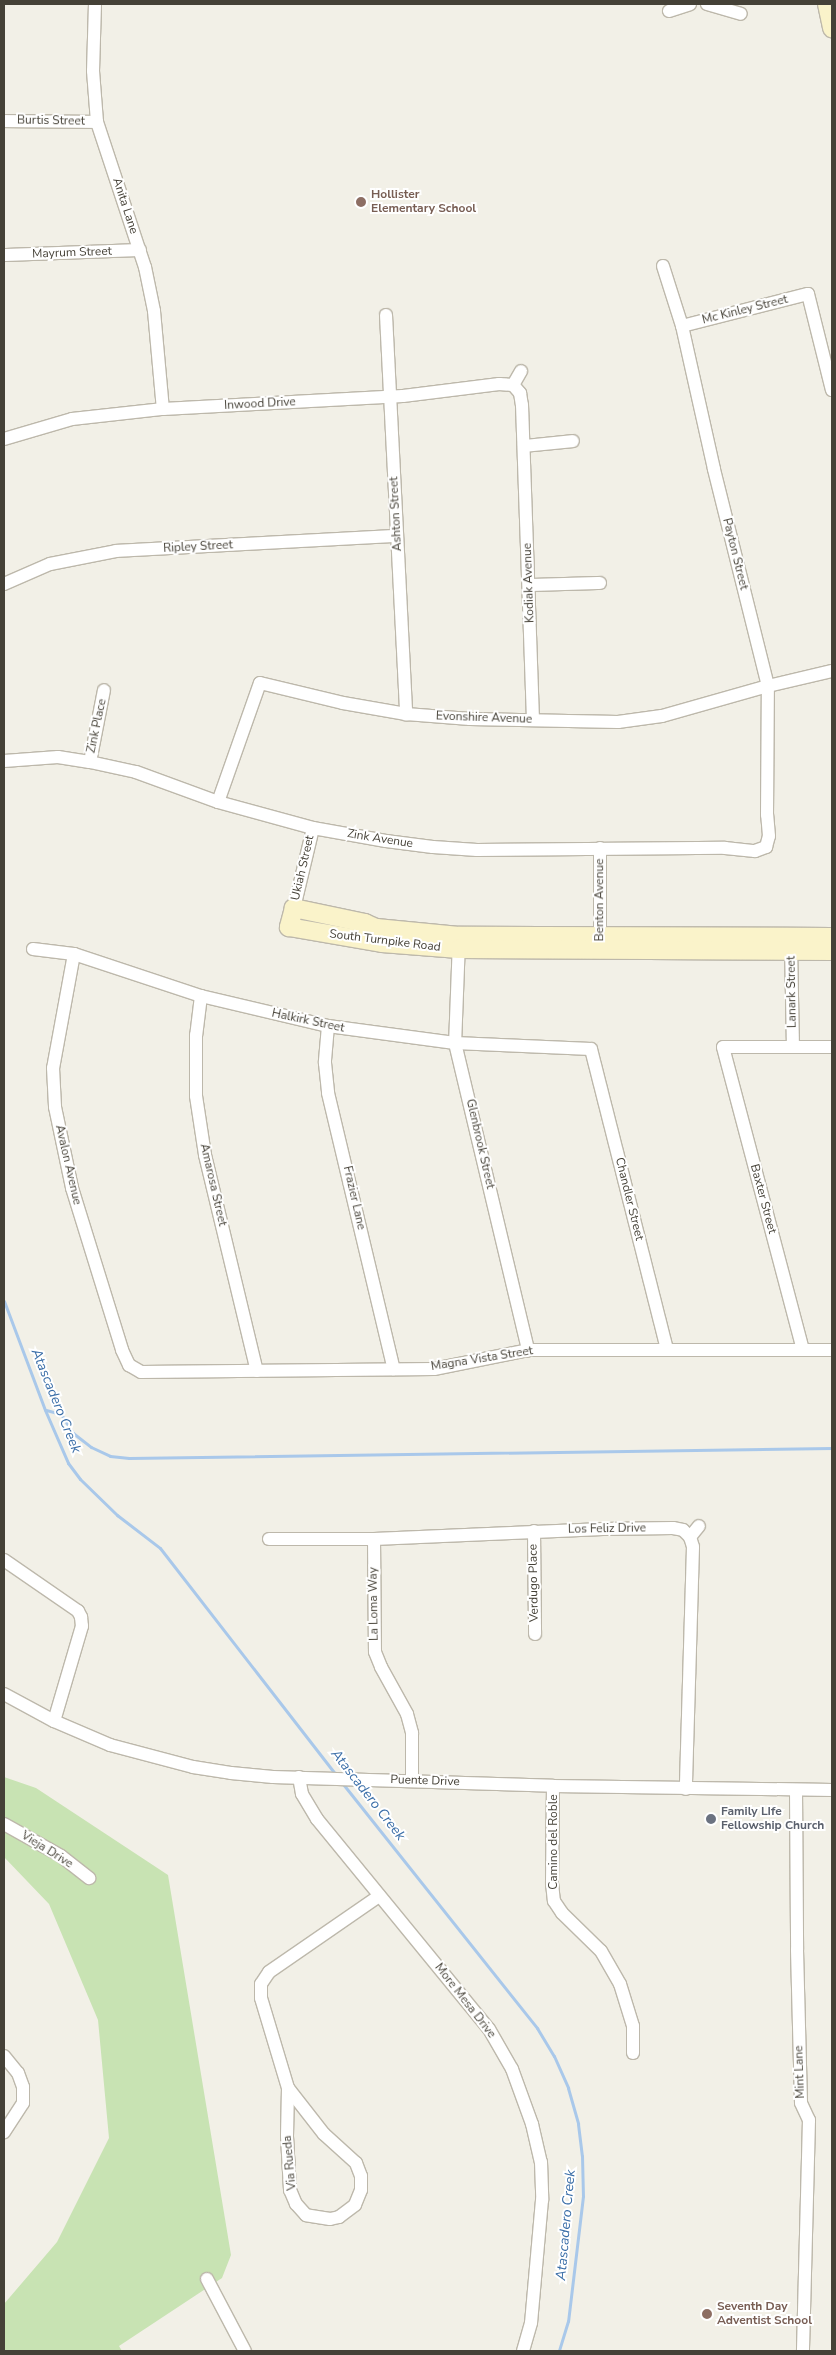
<!DOCTYPE html>
<style>
body{margin:0}
#map{position:relative;width:836px;height:2355px;overflow:hidden;background:#f2f0e7;font-family:"Nunito Sans",sans-serif}
div>[style]{position:absolute}
.green>*{inset:0;background:#c8e3b3}
.stream>*{height:3px;margin:-1.5px;padding:0 1.5px;transform-origin:1.5px;border-radius:1.5px;background:#a9c8ea}
.roads{filter:drop-shadow(1px 0 #bdb8ab) drop-shadow(-1px 0 #bdb8ab) drop-shadow(0 1px #bdb8ab) drop-shadow(0 -1px #bdb8ab)}
.street>*{height:12px;margin:-6px;padding:0 6px;transform-origin:6px;border-radius:6px;background:#fff}
.secondary>*{height:18px;margin:-9px;padding:0 9px;transform-origin:9px;border-radius:9px;background:#faf3ca}
.dots>*{width:14px;height:14px;translate:-50% -50%;box-sizing:border-box;border:2px solid #fff;border-radius:50%}
span{translate:-50% -50%;white-space:nowrap;text-align:center;line-height:1.15;-webkit-text-stroke:4px #fff;paint-order:stroke}
.street-label{font-size:12px;color:#454137}
.education-label{font-size:12px;color:#785e54;font-weight:700}
.left{translate:0 -50%;text-align:left}
.worship-label{font-size:12px;color:#5b616d;font-weight:700}
.water-label{font-size:14px;color:#396da7;font-style:italic}
.frame{position:absolute;inset:0;border:5px solid #454137;pointer-events:none}
</style>
<div id="map">
<div class="green">
<div style="clip-path:polygon(4px 1777px,36px 1788px,168px 1875px,231px 2255px,222px 2278px,119px 2346px,122px 2351px,4px 2351px,4px 2304px,57px 2242px,109px 2138px,98px 2020px,49px 1904px,4px 1857px)"></div>
</div>
<div class="stream">
<div style="left:4px;top:1301px;width:116px;rotate:69.4deg"></div>
<div style="left:45px;top:1410px;width:58px;rotate:66.5deg"></div>
<div style="left:68px;top:1463px;width:20px;rotate:53deg"></div>
<div style="left:80px;top:1479px;width:52px;rotate:44.2deg"></div>
<div style="left:117px;top:1515px;width:54px;rotate:37.5deg"></div>
<div style="left:160px;top:1548px;width:287px;rotate:52.2deg"></div>
<div style="left:46px;top:1410px;width:16px;rotate:15deg"></div>
<div style="left:61px;top:1414px;width:22px;rotate:58deg"></div>
<div style="left:73px;top:1433px;width:23px;rotate:38deg"></div>
<div style="left:91px;top:1447px;width:21px;rotate:25deg"></div>
<div style="left:110px;top:1456px;width:19px;rotate:6deg"></div>
<div style="left:129px;top:1458px;width:703px;rotate:-0.81deg"></div>
<div style="left:343px;top:1784px;width:312px;rotate:51.5deg"></div>
<div style="left:537px;top:2028px;width:33px;rotate:59deg"></div>
<div style="left:554px;top:2056px;width:35px;rotate:66deg"></div>
<div style="left:568px;top:2088px;width:37px;rotate:74deg"></div>
<div style="left:578px;top:2124px;width:32px;rotate:83deg"></div>
<div style="left:582px;top:2156px;width:40px;rotate:88.6deg"></div>
<div style="left:583px;top:2196px;width:126px;rotate:96.8deg"></div>
<div style="left:568px;top:2321px;width:31px;rotate:107deg"></div>
</div>
<div class="roads">
<div class="street">
<div style="left:95px;top:4px;width:67px;rotate:91.7deg"></div>
<div style="left:93px;top:71px;width:51px;rotate:85.5deg"></div>
<div style="left:97px;top:122px;width:153px;rotate:71.7deg"></div>
<div style="left:145px;top:267px;width:45px;rotate:78.4deg"></div>
<div style="left:154px;top:311px;width:98px;rotate:84.8deg"></div>
<div style="left:707px;top:4px;width:35px;rotate:16deg"></div>
<div style="left:669px;top:11px;width:22px;rotate:-18deg"></div>
<div style="left:4px;top:121px;width:93px;rotate:0.6deg"></div>
<div style="left:4px;top:255px;width:136px;rotate:-2.1deg"></div>
<div style="left:386px;top:315px;width:400px;rotate:87.1deg"></div>
<div style="left:682px;top:326px;width:130px;rotate:-14.3deg"></div>
<div style="left:808px;top:294px;width:99px;rotate:76deg"></div>
<div style="left:513px;top:385px;width:16px;rotate:-60deg"></div>
<div style="left:4px;top:439px;width:71px;rotate:-16.4deg"></div>
<div style="left:72px;top:419px;width:92px;rotate:-6.3deg"></div>
<div style="left:163px;top:409px;width:240px;rotate:-3.1deg"></div>
<div style="left:403px;top:396px;width:97px;rotate:-7.1deg"></div>
<div style="left:499px;top:384px;width:14px;rotate:4deg"></div>
<div style="left:513px;top:385px;width:11px;rotate:49deg"></div>
<div style="left:520px;top:393px;width:12px;rotate:81deg"></div>
<div style="left:522px;top:405px;width:315px;rotate:88deg"></div>
<div style="left:524px;top:446px;width:49px;rotate:-5.8deg"></div>
<div style="left:4px;top:584px;width:50px;rotate:-23.5deg"></div>
<div style="left:50px;top:564px;width:67px;rotate:-11.1deg"></div>
<div style="left:116px;top:551px;width:281px;rotate:-3.1deg"></div>
<div style="left:529px;top:585px;width:71px;rotate:-1.6deg"></div>
<div style="left:4px;top:761px;width:54px;rotate:-4.2deg"></div>
<div style="left:58px;top:757px;width:32px;rotate:9deg"></div>
<div style="left:90px;top:762px;width:47px;rotate:12.3deg"></div>
<div style="left:136px;top:772px;width:87px;rotate:20.1deg"></div>
<div style="left:218px;top:802px;width:98px;rotate:15.3deg"></div>
<div style="left:313px;top:828px;width:74px;rotate:10.1deg"></div>
<div style="left:386px;top:841px;width:47px;rotate:7.3deg"></div>
<div style="left:433px;top:847px;width:44px;rotate:3.9deg"></div>
<div style="left:477px;top:850px;width:248px;rotate:-0.5deg"></div>
<div style="left:725px;top:848px;width:30px;rotate:6deg"></div>
<div style="left:755px;top:851px;width:12px;rotate:-20deg"></div>
<div style="left:766px;top:847px;width:11px;rotate:-75deg"></div>
<div style="left:769px;top:836px;width:21px;rotate:-95deg"></div>
<div style="left:767px;top:815px;width:129px;rotate:-89.6deg"></div>
<div style="left:768px;top:686px;width:224px;rotate:-104deg"></div>
<div style="left:714px;top:469px;width:147px;rotate:-102.6deg"></div>
<div style="left:682px;top:326px;width:63px;rotate:-107.6deg"></div>
<div style="left:90px;top:762px;width:73px;rotate:-79deg"></div>
<div style="left:218px;top:802px;width:126px;rotate:-70.6deg"></div>
<div style="left:260px;top:683px;width:85px;rotate:13.5deg"></div>
<div style="left:343px;top:703px;width:64px;rotate:9.9deg"></div>
<div style="left:406px;top:714px;width:64px;rotate:4.5deg"></div>
<div style="left:470px;top:719px;width:148px;rotate:1.2deg"></div>
<div style="left:618px;top:722px;width:44px;rotate:-7.8deg"></div>
<div style="left:662px;top:716px;width:110px;rotate:-15.8deg"></div>
<div style="left:768px;top:686px;width:66px;rotate:-13.2deg"></div>
<div style="left:600px;top:848px;width:95px;rotate:90deg"></div>
<div style="left:294px;top:908px;width:82px;rotate:-76.6deg"></div>
<div style="left:459px;top:941px;width:102px;rotate:92.2deg"></div>
<div style="left:455px;top:1043px;width:316px;rotate:76.6deg"></div>
<div style="left:791px;top:944px;width:103px;rotate:88.9deg"></div>
<div style="left:33px;top:949px;width:41px;rotate:7deg"></div>
<div style="left:74px;top:954px;width:134px;rotate:18.3deg"></div>
<div style="left:201px;top:996px;width:130px;rotate:13.3deg"></div>
<div style="left:328px;top:1026px;width:128px;rotate:7.6deg"></div>
<div style="left:455px;top:1043px;width:136px;rotate:2.5deg"></div>
<div style="left:591px;top:1049px;width:309px;rotate:75.8deg"></div>
<div style="left:74px;top:954px;width:116px;rotate:100.4deg"></div>
<div style="left:53px;top:1068px;width:39px;rotate:87deg"></div>
<div style="left:55px;top:1107px;width:83px;rotate:78.1deg"></div>
<div style="left:72px;top:1188px;width:170px;rotate:72.8deg"></div>
<div style="left:122px;top:1350px;width:17px;rotate:65deg"></div>
<div style="left:129px;top:1365px;width:14px;rotate:30deg"></div>
<div style="left:141px;top:1372px;width:293px;rotate:-0.6deg"></div>
<div style="left:434px;top:1369px;width:96px;rotate:-11.4deg"></div>
<div style="left:528px;top:1350px;width:304px"></div>
<div style="left:201px;top:996px;width:39px;rotate:97deg"></div>
<div style="left:196px;top:1035px;width:61px;rotate:90deg"></div>
<div style="left:196px;top:1096px;width:60px;rotate:81.3deg"></div>
<div style="left:205px;top:1155px;width:222px;rotate:76.5deg"></div>
<div style="left:328px;top:1026px;width:37px;rotate:95deg"></div>
<div style="left:325px;top:1063px;width:30px;rotate:84deg"></div>
<div style="left:328px;top:1093px;width:284px;rotate:76.6deg"></div>
<div style="left:803px;top:1350px;width:313px;rotate:-104.8deg"></div>
<div style="left:723px;top:1047px;width:109px"></div>
<div style="left:534px;top:1531px;width:103px;rotate:89.4deg"></div>
<div style="left:690px;top:1537px;width:14px;rotate:-51deg"></div>
<div style="left:269px;top:1539px;width:105px"></div>
<div style="left:374px;top:1539px;width:229px;rotate:-2.5deg"></div>
<div style="left:603px;top:1529px;width:70px;rotate:-0.8deg"></div>
<div style="left:673px;top:1528px;width:10px;rotate:11deg"></div>
<div style="left:683px;top:1530px;width:10px;rotate:45deg"></div>
<div style="left:690px;top:1537px;width:10px;rotate:73deg"></div>
<div style="left:693px;top:1547px;width:242px;rotate:91.7deg"></div>
<div style="left:374px;top:1539px;width:113px;rotate:89.5deg"></div>
<div style="left:375px;top:1652px;width:16px;rotate:68deg"></div>
<div style="left:381px;top:1667px;width:54px;rotate:61deg"></div>
<div style="left:407px;top:1714px;width:20px;rotate:75deg"></div>
<div style="left:412px;top:1733px;width:47px;rotate:90deg"></div>
<div style="left:4px;top:1560px;width:90px;rotate:34.6deg"></div>
<div style="left:78px;top:1611px;width:7px;rotate:63deg"></div>
<div style="left:81px;top:1617px;width:9px;rotate:84deg"></div>
<div style="left:82px;top:1626px;width:99px;rotate:106.4deg"></div>
<div style="left:4px;top:1694px;width:57px;rotate:28.4deg"></div>
<div style="left:54px;top:1721px;width:61px;rotate:23.2deg"></div>
<div style="left:110px;top:1745px;width:86px;rotate:14.8deg"></div>
<div style="left:193px;top:1767px;width:38px;rotate:9deg"></div>
<div style="left:231px;top:1773px;width:42px;rotate:5.4deg"></div>
<div style="left:273px;top:1777px;width:280px;rotate:1.8deg"></div>
<div style="left:553px;top:1786px;width:279px;rotate:0.8deg"></div>
<div style="left:299px;top:1777px;width:17px;rotate:80deg"></div>
<div style="left:302px;top:1794px;width:29px;rotate:59deg"></div>
<div style="left:317px;top:1819px;width:271px;rotate:50.7deg"></div>
<div style="left:489px;top:2029px;width:46px;rotate:60.1deg"></div>
<div style="left:512px;top:2069px;width:59px;rotate:70deg"></div>
<div style="left:532px;top:2124px;width:39px;rotate:77deg"></div>
<div style="left:541px;top:2162px;width:38px;rotate:88deg"></div>
<div style="left:542px;top:2200px;width:123px;rotate:95.1deg"></div>
<div style="left:531px;top:2323px;width:29px;rotate:106deg"></div>
<div style="left:553px;top:1786px;width:97px;rotate:90.6deg"></div>
<div style="left:552px;top:1883px;width:18px;rotate:84deg"></div>
<div style="left:554px;top:1901px;width:14px;rotate:56deg"></div>
<div style="left:562px;top:1913px;width:54px;rotate:44.3deg"></div>
<div style="left:601px;top:1951px;width:38px;rotate:60deg"></div>
<div style="left:620px;top:1984px;width:44px;rotate:72.8deg"></div>
<div style="left:633px;top:2026px;width:27px;rotate:90deg"></div>
<div style="left:796px;top:1790px;width:160px;rotate:89.6deg"></div>
<div style="left:797px;top:1950px;width:153px;rotate:88.5deg"></div>
<div style="left:801px;top:2103px;width:19px;rotate:65deg"></div>
<div style="left:809px;top:2120px;width:231px;rotate:91.5deg"></div>
<div style="left:4px;top:1824px;width:65px;rotate:29.3deg"></div>
<div style="left:61px;top:1856px;width:36px;rotate:38deg"></div>
<div style="left:4px;top:2056px;width:22px;rotate:51deg"></div>
<div style="left:18px;top:2073px;width:15px;rotate:70deg"></div>
<div style="left:23px;top:2087px;width:16px;rotate:90deg"></div>
<div style="left:23px;top:2103px;width:35px;rotate:123deg"></div>
<div style="left:288px;top:2088px;width:58px;rotate:52deg"></div>
<div style="left:324px;top:2134px;width:43px;rotate:42.2deg"></div>
<div style="left:356px;top:2163px;width:14px;rotate:69deg"></div>
<div style="left:361px;top:2176px;width:14px;rotate:90deg"></div>
<div style="left:361px;top:2190px;width:16px;rotate:112deg"></div>
<div style="left:355px;top:2205px;width:20px;rotate:143deg"></div>
<div style="left:339px;top:2217px;width:9px;rotate:167deg"></div>
<div style="left:330px;top:2219px;width:24px;rotate:-171deg"></div>
<div style="left:306px;top:2215px;width:15px;rotate:-132deg"></div>
<div style="left:296px;top:2204px;width:15px;rotate:-113deg"></div>
<div style="left:290px;top:2190px;width:54px;rotate:-93.2deg"></div>
<div style="left:287px;top:2136px;width:48px;rotate:-88.8deg"></div>
<div style="left:288px;top:2088px;width:94px;rotate:-106.7deg"></div>
<div style="left:261px;top:1998px;width:14px;rotate:-90deg"></div>
<div style="left:261px;top:1984px;width:14px;rotate:-56deg"></div>
<div style="left:269px;top:1972px;width:134px;rotate:-34.6deg"></div>
<div style="left:207px;top:2279px;width:81px;rotate:62.2deg"></div>
</div>
<div class="secondary">
<div style="left:827px;top:4px;width:25px;rotate:78deg"></div>
<div style="left:832px;top:937px;width:373px;rotate:-179.8deg"></div>
<div style="left:459px;top:936px;width:83px;rotate:-174.5deg"></div>
<div style="left:376px;top:928px;width:12px;rotate:-156deg"></div>
<div style="left:365px;top:923px;width:73px;rotate:-168.1deg"></div>
<div style="left:294px;top:908px;width:20px;rotate:105deg"></div>
<div style="left:289px;top:927px;width:94px;rotate:9.8deg"></div>
<div style="left:382px;top:943px;width:77px;rotate:4.5deg"></div>
<div style="left:459px;top:949px;width:373px;rotate:0.3deg"></div>
</div>
</div>
<div class="dots">
<div style="left:361px;top:202px;background:#8d6e63"></div>
<div style="left:711px;top:1819px;background:#6b7280"></div>
<div style="left:707px;top:2314px;background:#8d6e63"></div>
</div>
<div class="street-label">
<span style="left:51px;top:121px;rotate:1deg">Burtis Street</span>
<span style="left:125px;top:206px;rotate:72deg">Anita Lane</span>
<span style="left:72px;top:253px;rotate:-2deg">Mayrum Street</span>
<span style="left:745px;top:310px;rotate:-14deg">Mc Kinley Street</span>
<span style="left:260px;top:404px;rotate:-3deg">Inwood Drive</span>
<span style="left:396px;top:514px;rotate:-93deg">Ashton Street</span>
<span style="left:198px;top:547px;rotate:-3deg">Ripley Street</span>
<span style="left:735px;top:554px;rotate:76deg">Payton Street</span>
<span style="left:529px;top:583px;rotate:-92deg">Kodiak Avenue</span>
<span style="left:484px;top:718px;rotate:2deg">Evonshire Avenue</span>
<span style="left:97px;top:726px;rotate:-78deg">Zink Place</span>
<span style="left:380px;top:839px;rotate:9deg">Zink Avenue</span>
<span style="left:303px;top:868px;rotate:-77deg">Ukiah Street</span>
<span style="left:600px;top:900px;rotate:-90deg">Benton Avenue</span>
<span style="left:385px;top:941px;rotate:7deg">South Turnpike Road</span>
<span style="left:792px;top:992px;rotate:-91deg">Lanark Street</span>
<span style="left:308px;top:1021px;rotate:12deg">Halkirk Street</span>
<span style="left:480px;top:1144px;rotate:77deg">Glenbrook Street</span>
<span style="left:68px;top:1165px;rotate:77deg">Avalon Avenue</span>
<span style="left:213px;top:1185px;rotate:77deg">Amarosa Street</span>
<span style="left:354px;top:1198px;rotate:77deg">Frazier Lane</span>
<span style="left:629px;top:1199px;rotate:76deg">Chandler Street</span>
<span style="left:763px;top:1199px;rotate:75deg">Baxter Street</span>
<span style="left:482px;top:1359px;rotate:-9deg">Magna Vista Street</span>
<span style="left:607px;top:1529px;rotate:-1deg">Los Feliz Drive</span>
<span style="left:534px;top:1583px;rotate:-91deg">Verdugo Place</span>
<span style="left:374px;top:1604px;rotate:-91deg">La Loma Way</span>
<span style="left:425px;top:1781px;rotate:2deg">Puente Drive</span>
<span style="left:554px;top:1842px;rotate:-90deg">Camino del Roble</span>
<span style="left:47px;top:1850px;rotate:32deg">Vieja Drive</span>
<span style="left:465px;top:2001px;rotate:52deg">More Mesa Drive</span>
<span style="left:800px;top:2072px;rotate:-92deg">Mint Lane</span>
<span style="left:290px;top:2163px;rotate:-95deg">Via Rueda</span>
</div>
<div class="education-label">
<span class="left" style="left:371px;top:202px">Hollister<br>Elementary School</span>
<span class="left" style="left:717px;top:2314px">Seventh Day<br>Adventist School</span>
</div>
<div class="worship-label">
<span class="left" style="left:721px;top:1819px">Family LIfe<br>Fellowship Church</span>
</div>
<div class="water-label">
<span style="left:56px;top:1401px;rotate:68deg">Atascadero Creek</span>
<span style="left:368px;top:1795px;rotate:52deg">Atascadero Creek</span>
<span style="left:566px;top:2225px;rotate:-85deg">Atascadero Creek</span>
</div>
<div class="frame"></div>
</div>
